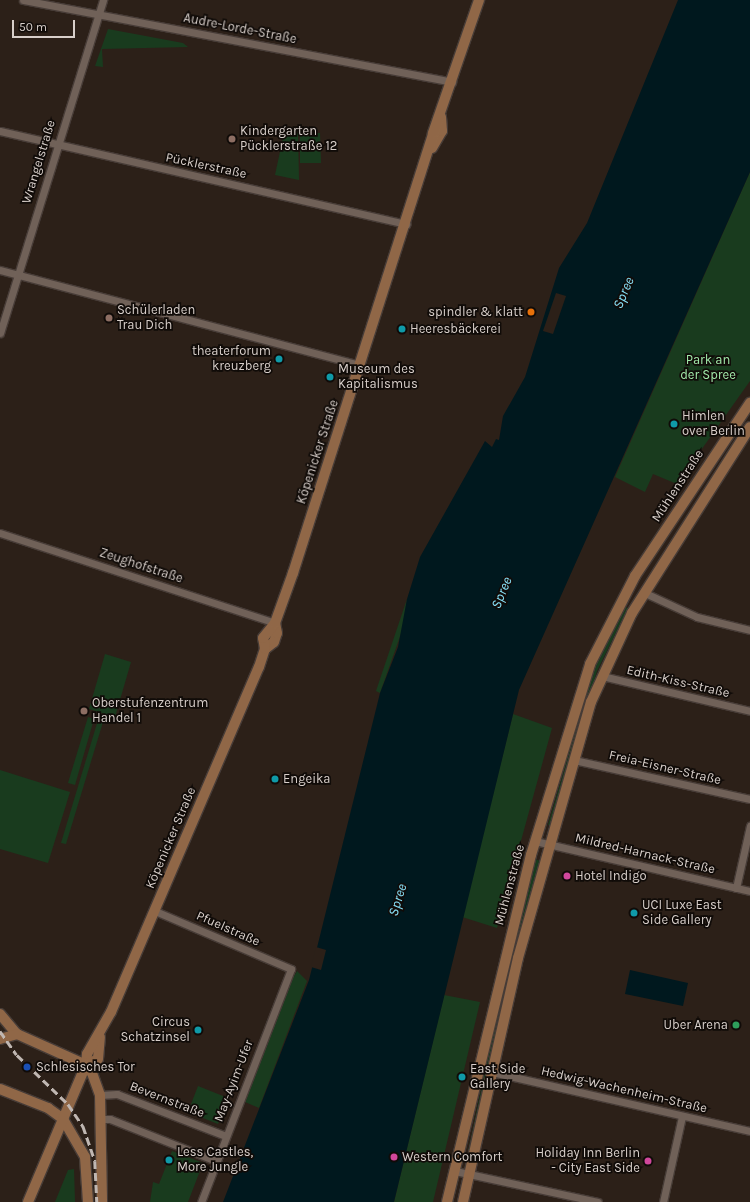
<!DOCTYPE html>
<meta charset="utf-8">
<style>
body{margin:0}
#map{position:relative;width:750px;height:1202px;overflow:hidden;background:#2c2018;font-family:Karla,sans-serif}
div>[style]{position:absolute}
.green>*{inset:0;background:#193b1e}
.water>*{inset:0;background:#00181e}
.pier>*{inset:0;background:#2c2018}
.roads{filter:drop-shadow(1px 0 #473c37) drop-shadow(-1px 0 #473c37) drop-shadow(0 1px #473c37) drop-shadow(0 -1px #473c37)}
.street>*{height:7px;margin:-3.5px;padding:0 3.5px;transform-origin:3.5px;border-radius:3.5px;background:#706158}
.secondary>*{height:10px;margin:-5px;padding:0 5px;transform-origin:5px;border-radius:5px;background:#906747}
.rail>*{height:2.5px;margin-top:-1.25px;transform-origin:0;background:repeating-linear-gradient(90deg,#c0b7b2 0 8px,transparent 0 12px)}
.dots>*{width:11px;height:11px;translate:-50% -50%;box-sizing:border-box;border:2px solid #100b08;border-radius:50%}
span{translate:-50% -50%;white-space:nowrap;text-align:center;line-height:1.15;-webkit-text-stroke:3.5px #100b08;paint-order:stroke}
.street-label{font-size:13px;color:#d8cfca}
.poi-label{font-size:13px;color:#d8cfca}
.left{translate:0 -50%;text-align:left}
.right{translate:-100% -50%;text-align:right}
.park-label{font-size:13px;color:#a1e9a9}
.water-label{font-size:14px;color:#87e0f7;font-style:italic}
.scale{position:absolute;left:12px;top:20px;width:63px;height:18px;box-sizing:border-box;border:2px solid #d8cfca;border-top:0;padding-left:5px;font-size:12px;line-height:14px;white-space:nowrap;color:#d8cfca;-webkit-text-stroke:3px #100b08;paint-order:stroke}
</style>
<div id="map">
<div class="green">
<div style="clip-path:polygon(108px 29px,183px 43px,188px 47px,102px 49px,103px 67px,95px 66px)"></div>
<div style="clip-path:polygon(284px 133px,298px 133px,299px 180px,275px 175px)"></div>
<div style="clip-path:polygon(300px 133px,320px 133px,321px 163px,300px 163px)"></div>
<div style="clip-path:polygon(750px 172px,750px 381px,677px 484px,653px 474px,645px 492px,615px 477px)"></div>
<div style="clip-path:polygon(407px 599px,403px 628px,380px 693px,376px 691px)"></div>
<div style="clip-path:polygon(623px 606px,628px 608px,597px 671px,551px 826px,548px 825px,594px 668px)"></div>
<div style="clip-path:polygon(105px 654px,131px 662px,115px 717px,89px 709px)"></div>
<div style="clip-path:polygon(513px 714px,552px 728px,497px 928px,462px 917px)"></div>
<div style="clip-path:polygon(88px 717px,94px 719px,75px 785px,68px 783px)"></div>
<div style="clip-path:polygon(98px 720px,103px 722px,66px 844px,61px 843px)"></div>
<div style="clip-path:polygon(0 770px,70px 792px,48px 863px,0 849px)"></div>
<div style="clip-path:polygon(535px 859px,540px 861px,518px 939px,514px 938px)"></div>
<div style="clip-path:polygon(297px 971px,307px 981px,259px 1108px,245px 1102px,287px 988px)"></div>
<div style="clip-path:polygon(506px 974px,510px 975px,471px 1151px,468px 1151px)"></div>
<div style="clip-path:polygon(444px 995px,480px 1002px,433px 1202px,394px 1202px)"></div>
<div style="clip-path:polygon(198px 1086px,228px 1098px,218px 1124px,188px 1112px)"></div>
<div style="clip-path:polygon(172px 1151px,203px 1163px,188px 1202px,150px 1202px,153px 1182px,159px 1184px)"></div>
<div style="clip-path:polygon(74px 1169px,75px 1202px,55px 1202px,68px 1170px)"></div>
</div>
<div class="water">
<div style="clip-path:polygon(678px 0,750px 0,750px 172px,519px 690px,394px 1202px,223px 1202px,309px 980px,380px 693px,398px 647px,407px 599px,420px 557px,485px 441px,492px 447px,496px 439px,499px 440px,503px 416px,525px 377px,559px 268px,587px 223px)"></div>
<div style="clip-path:polygon(630px 970px,688px 983px,683px 1006px,625px 994px)"></div>
</div>
<div class="pier">
<div style="clip-path:polygon(556px 293px,566px 296px,553px 334px,543px 331px)"></div>
<div style="clip-path:polygon(316px 947px,326px 950px,321px 970px,311px 967px)"></div>
</div>
<div class="roads">
<div class="street">
<div style="left:23px;top:0;width:437px;rotate:10.8deg"></div>
<div style="left:0;top:131px;width:417px;rotate:12.9deg"></div>
<div style="left:0;top:270px;width:372px;rotate:14.8deg"></div>
<div style="left:0;top:333px;width:349px;rotate:-72.8deg"></div>
<div style="left:0;top:533px;width:289px;rotate:18.1deg"></div>
<div style="left:645px;top:593px;width:57px;rotate:24.8deg"></div>
<div style="left:697px;top:617px;width:55px;rotate:13.8deg"></div>
<div style="left:602px;top:676px;width:152px;rotate:13.3deg"></div>
<div style="left:574px;top:760px;width:180px;rotate:12.5deg"></div>
<div style="left:535px;top:841px;width:221px;rotate:13.1deg"></div>
<div style="left:736px;top:888px;width:64px;rotate:-77.3deg"></div>
<div style="left:155px;top:911px;width:148px;rotate:23.1deg"></div>
<div style="left:291px;top:969px;width:250px;rotate:111.1deg"></div>
<div style="left:492px;top:1072px;width:265px;rotate:12.9deg"></div>
<div style="left:100px;top:1095px;width:17px;rotate:-3deg"></div>
<div style="left:117px;top:1094px;width:117px;rotate:21.1deg"></div>
<div style="left:101px;top:1119px;width:9px"></div>
<div style="left:110px;top:1119px;width:114px;rotate:21.6deg"></div>
<div style="left:455px;top:1171px;width:146px;rotate:12.2deg"></div>
<div style="left:663px;top:1202px;width:88px;rotate:-77.5deg"></div>
</div>
<div class="secondary">
<div style="left:432px;top:148px;width:20px;rotate:-60deg"></div>
<div style="left:442px;top:131px;width:14px;rotate:-94deg"></div>
<div style="left:265px;top:649px;width:11px;rotate:-38deg"></div>
<div style="left:274px;top:642px;width:9px;rotate:-72deg"></div>
<div style="left:277px;top:633px;width:10px;rotate:-101deg"></div>
<div style="left:0;top:1014px;width:26px;rotate:50deg"></div>
<div style="left:17px;top:1034px;width:76px;rotate:24.2deg"></div>
<div style="left:86px;top:1065px;width:10px;rotate:53deg"></div>
<div style="left:92px;top:1073px;width:23px;rotate:70deg"></div>
<div style="left:100px;top:1095px;width:107px;rotate:88.9deg"></div>
<div style="left:0;top:1039px;width:18px;rotate:-16deg"></div>
<div style="left:86px;top:1065px;width:13px;rotate:-27deg"></div>
<div style="left:98px;top:1059px;width:22px;rotate:-85deg"></div>
<div style="left:0;top:1089px;width:52px;rotate:21.6deg"></div>
<div style="left:48px;top:1108px;width:19px;rotate:36deg"></div>
<div style="left:63px;top:1119px;width:44px;rotate:59.9deg"></div>
<div style="left:85px;top:1157px;width:45px;rotate:86.2deg"></div>
<div style="left:28px;top:1202px;width:149px;rotate:-67.1deg"></div>
<div style="left:86px;top:1065px;width:11px;rotate:-85deg"></div>
<div style="left:87px;top:1054px;width:48px;rotate:-60.3deg"></div>
<div style="left:111px;top:1012px;width:375px;rotate:-66.8deg"></div>
<div style="left:259px;top:667px;width:19px;rotate:-72deg"></div>
<div style="left:265px;top:649px;width:11px;rotate:-100deg"></div>
<div style="left:263px;top:638px;width:19px;rotate:-51deg"></div>
<div style="left:275px;top:623px;width:53px;rotate:-70.2deg"></div>
<div style="left:293px;top:573px;width:462px;rotate:-72.3deg"></div>
<div style="left:433px;top:133px;width:141px;rotate:-70.9deg"></div>
<div style="left:447px;top:1202px;width:357px;rotate:-76.4deg"></div>
<div style="left:531px;top:855px;width:200px;rotate:-72.8deg"></div>
<div style="left:590px;top:664px;width:99px;rotate:-62.9deg"></div>
<div style="left:635px;top:576px;width:208px;rotate:-56.4deg"></div>
<div style="left:463px;top:1202px;width:250px;rotate:-77.3deg"></div>
<div style="left:518px;top:958px;width:266px;rotate:-74.1deg"></div>
<div style="left:591px;top:702px;width:98px;rotate:-65.3deg"></div>
<div style="left:632px;top:613px;width:220px;rotate:-57.6deg"></div>
</div>
</div>
<div class="rail">
<div style="left:0;top:1031px;width:29px;rotate:55deg"></div>
<div style="left:17px;top:1055px;width:71px;rotate:43.9deg"></div>
<div style="left:68px;top:1104px;width:27px;rotate:56deg"></div>
<div style="left:83px;top:1126px;width:37px;rotate:71deg"></div>
<div style="left:95px;top:1161px;width:41px;rotate:87.2deg"></div>
</div>
<div class="dots">
<div style="left:232px;top:139px;background:#8d6e63"></div>
<div style="left:531px;top:312px;background:#e8710a"></div>
<div style="left:109px;top:318px;background:#8d6e63"></div>
<div style="left:402px;top:329px;background:#0f9aa8"></div>
<div style="left:279px;top:359px;background:#0f9aa8"></div>
<div style="left:330px;top:377px;background:#0f9aa8"></div>
<div style="left:674px;top:424px;background:#0f9aa8"></div>
<div style="left:84px;top:711px;background:#8d6e63"></div>
<div style="left:275px;top:779px;background:#0f9aa8"></div>
<div style="left:567px;top:876px;background:#d1479c"></div>
<div style="left:634px;top:913px;background:#0f9aa8"></div>
<div style="left:736px;top:1025px;background:#2e9e5b"></div>
<div style="left:198px;top:1030px;background:#0f9aa8"></div>
<div style="left:27px;top:1067px;background:#1a4fb4"></div>
<div style="left:462px;top:1077px;background:#0f9aa8"></div>
<div style="left:394px;top:1157px;background:#d1479c"></div>
<div style="left:169px;top:1160px;background:#0f9aa8"></div>
<div style="left:648px;top:1161px;background:#d1479c"></div>
</div>
<div class="street-label">
<span style="left:240px;top:29px;rotate:11deg">Audre-Lorde-Straße</span>
<span style="left:39px;top:162px;rotate:-73deg">Wrangelstraße</span>
<span style="left:206px;top:166px;rotate:12deg">Pücklerstraße</span>
<span style="left:318px;top:452px;rotate:-72deg">Köpenicker Straße</span>
<span style="left:678px;top:486px;rotate:-57deg">Mühlenstraße</span>
<span style="left:141px;top:566px;rotate:18deg">Zeughofstraße</span>
<span style="left:678px;top:682px;rotate:13deg">Edith-Kiss-Straße</span>
<span style="left:665px;top:768px;rotate:13deg">Freia-Eisner-Straße</span>
<span style="left:171px;top:838px;rotate:-67deg">Köpenicker Straße</span>
<span style="left:645px;top:854px;rotate:13deg">Mildred-Harnack-Straße</span>
<span style="left:510px;top:885px;rotate:-75deg">Mühlenstraße</span>
<span style="left:228px;top:929px;rotate:24deg">Pfuelstraße</span>
<span style="left:234px;top:1081px;rotate:-69deg">May-Ayim-Ufer</span>
<span style="left:624px;top:1090px;rotate:13deg">Hedwig-Wachenheim-Straße</span>
<span style="left:167px;top:1100px;rotate:21deg">Bevernstraße</span>
</div>
<div class="poi-label">
<span class="left" style="left:240px;top:139px">Kindergarten<br>Pücklerstraße 12</span>
<span class="left" style="left:117px;top:318px">Schülerladen<br>Trau Dich</span>
<span class="right" style="left:523px;top:312px">spindler &amp; klatt</span>
<span class="left" style="left:410px;top:329px">Heeresbäckerei</span>
<span class="right" style="left:271px;top:359px">theaterforum<br>kreuzberg</span>
<span class="left" style="left:338px;top:377px">Museum des<br>Kapitalismus</span>
<span class="left" style="left:682px;top:424px">Himlen<br>over Berlin</span>
<span class="left" style="left:92px;top:711px">Oberstufenzentrum<br>Handel 1</span>
<span class="left" style="left:283px;top:779px">Engeika</span>
<span class="left" style="left:575px;top:876px">Hotel Indigo</span>
<span class="left" style="left:642px;top:913px">UCI Luxe East<br>Side Gallery</span>
<span class="right" style="left:190px;top:1030px">Circus<br>Schatzinsel</span>
<span class="right" style="left:728px;top:1025px">Uber Arena</span>
<span class="left" style="left:36px;top:1067px">Schlesisches Tor</span>
<span class="left" style="left:470px;top:1077px">East Side<br>Gallery</span>
<span class="left" style="left:177px;top:1160px">Less Castles,<br>More Jungle</span>
<span class="right" style="left:640px;top:1161px">Holiday Inn Berlin<br>- City East Side</span>
<span class="left" style="left:402px;top:1157px">Western Comfort</span>
</div>
<div class="park-label">
<span style="left:708px;top:368px">Park an<br>der Spree</span>
</div>
<div class="water-label">
<span style="left:624px;top:293px;rotate:-67deg">Spree</span>
<span style="left:502px;top:593px;rotate:-68deg">Spree</span>
<span style="left:398px;top:900px;rotate:-73deg">Spree</span>
</div>
<div class="scale">50 m</div>
</div>
